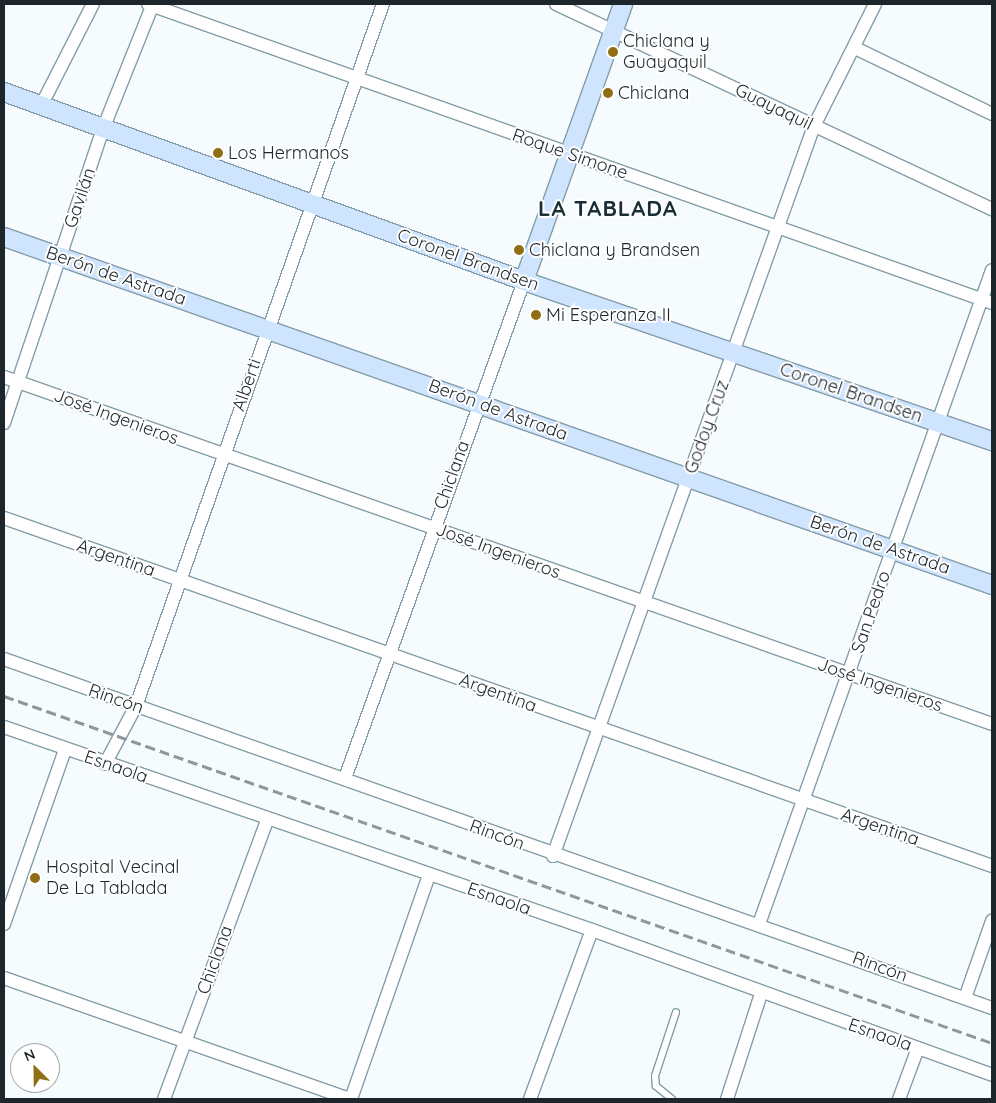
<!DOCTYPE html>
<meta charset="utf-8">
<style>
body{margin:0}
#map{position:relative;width:996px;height:1103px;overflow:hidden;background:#f6fbfe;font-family:Quicksand,sans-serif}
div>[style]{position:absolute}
.roads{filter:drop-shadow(1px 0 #849da8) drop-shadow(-1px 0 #849da8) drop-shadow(0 1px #849da8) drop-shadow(0 -1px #849da8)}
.lane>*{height:6px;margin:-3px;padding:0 3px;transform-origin:3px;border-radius:3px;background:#fff}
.street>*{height:12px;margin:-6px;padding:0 6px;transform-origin:6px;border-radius:6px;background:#fff}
.secondary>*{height:18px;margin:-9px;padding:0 9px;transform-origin:9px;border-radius:9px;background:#cfe4fe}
.rail>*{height:3px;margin-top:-1.5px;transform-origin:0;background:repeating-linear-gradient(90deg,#90979b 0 10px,transparent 0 15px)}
.dots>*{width:14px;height:14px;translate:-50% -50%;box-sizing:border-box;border:2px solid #fff;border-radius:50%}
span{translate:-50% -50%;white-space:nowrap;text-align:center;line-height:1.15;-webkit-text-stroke:4px #fff;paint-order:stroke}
.poi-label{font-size:18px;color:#1c262b}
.left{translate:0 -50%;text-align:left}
.street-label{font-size:18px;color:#1c262b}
.district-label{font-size:22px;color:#192f38;font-weight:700;letter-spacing:1px}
.frame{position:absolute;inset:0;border:5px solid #1c262b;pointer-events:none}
.north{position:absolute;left:10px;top:1043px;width:50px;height:50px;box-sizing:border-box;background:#fff;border:1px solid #a4a8aa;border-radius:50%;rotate:337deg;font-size:14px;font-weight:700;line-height:20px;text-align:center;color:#1c262b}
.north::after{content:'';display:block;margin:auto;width:18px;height:22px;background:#906e13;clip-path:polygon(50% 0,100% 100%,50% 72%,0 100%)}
</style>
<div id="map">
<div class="roads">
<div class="lane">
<div style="left:672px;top:1099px;width:21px;rotate:-141deg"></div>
<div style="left:656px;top:1086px;width:10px;rotate:-96deg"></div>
<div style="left:655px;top:1076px;width:67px;rotate:-71.8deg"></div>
</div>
<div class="street">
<div style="left:148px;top:4px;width:895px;rotate:19.51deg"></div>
<div style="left:556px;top:4px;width:482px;rotate:25.2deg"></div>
<div style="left:855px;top:48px;width:152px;rotate:25.7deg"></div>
<div style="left:41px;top:106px;width:114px;rotate:-63deg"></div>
<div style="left:4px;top:377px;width:1047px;rotate:19.35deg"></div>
<div style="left:4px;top:423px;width:310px;rotate:-71.4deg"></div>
<div style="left:103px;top:129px;width:135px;rotate:-68.2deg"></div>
<div style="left:4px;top:518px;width:1047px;rotate:19.4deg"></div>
<div style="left:4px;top:659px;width:1048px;rotate:19.46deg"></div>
<div style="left:4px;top:727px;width:622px;rotate:19.05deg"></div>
<div style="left:592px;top:930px;width:425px;rotate:19.9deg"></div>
<div style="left:105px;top:764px;width:66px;rotate:-61.9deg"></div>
<div style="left:136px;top:706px;width:744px;rotate:-70.62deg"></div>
<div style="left:345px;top:778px;width:528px;rotate:-70.19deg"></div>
<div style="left:553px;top:856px;width:775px;rotate:-70.33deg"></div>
<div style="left:814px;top:126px;width:136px;rotate:-63.4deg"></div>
<div style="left:4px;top:924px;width:184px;rotate:-70.7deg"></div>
<div style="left:759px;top:924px;width:694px;rotate:-70.39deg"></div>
<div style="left:4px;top:978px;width:366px;rotate:19.3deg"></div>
<div style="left:965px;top:998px;width:82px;rotate:-70.7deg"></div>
<div style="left:164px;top:1099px;width:297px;rotate:-69.7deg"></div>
<div style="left:351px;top:1099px;width:237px;rotate:-70.8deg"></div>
<div style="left:530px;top:1099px;width:180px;rotate:-69.9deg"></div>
<div style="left:727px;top:1099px;width:110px;rotate:-72.1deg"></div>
<div style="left:899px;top:1099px;width:54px;rotate:-69.6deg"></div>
</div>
<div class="secondary">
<div style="left:4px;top:92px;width:553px;rotate:19.97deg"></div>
<div style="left:524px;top:281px;width:495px;rotate:18.9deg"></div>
<div style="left:4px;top:237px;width:1047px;rotate:19.4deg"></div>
<div style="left:524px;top:281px;width:294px;rotate:-70.3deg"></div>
</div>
</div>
<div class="rail">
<div style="left:4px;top:696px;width:1047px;rotate:19.35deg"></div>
</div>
<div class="dots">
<div style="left:613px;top:52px;background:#906e13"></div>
<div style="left:608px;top:93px;background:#906e13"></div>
<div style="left:218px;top:153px;background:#906e13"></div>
<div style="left:519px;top:250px;background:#906e13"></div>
<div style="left:536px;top:315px;background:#906e13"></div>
<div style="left:35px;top:878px;background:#906e13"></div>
</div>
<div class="poi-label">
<span class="left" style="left:623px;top:52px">Chiclana y<br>Guayaquil</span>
<span class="left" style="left:618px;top:93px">Chiclana</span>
<span class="left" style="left:228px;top:153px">Los Hermanos</span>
<span class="left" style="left:529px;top:250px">Chiclana y Brandsen</span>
<span class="left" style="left:546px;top:315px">Mi Esperanza II</span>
<span class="left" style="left:46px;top:878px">Hospital Vecinal<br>De La Tablada</span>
</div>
<div class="street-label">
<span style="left:774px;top:107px;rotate:26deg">Guayaquil</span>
<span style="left:570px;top:154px;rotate:19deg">Roque Simone</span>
<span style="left:80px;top:198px;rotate:-71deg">Gavilán</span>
<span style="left:468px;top:260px;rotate:20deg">Coronel Brandsen</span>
<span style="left:116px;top:276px;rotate:19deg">Berón de Astrada</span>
<span style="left:247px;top:385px;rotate:-71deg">Alberti</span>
<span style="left:851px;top:393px;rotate:19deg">Coronel Brandsen</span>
<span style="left:498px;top:410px;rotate:20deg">Berón de Astrada</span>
<span style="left:116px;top:417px;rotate:20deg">José Ingenieros</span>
<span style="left:707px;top:427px;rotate:-70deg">Godoy Cruz</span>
<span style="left:452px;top:475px;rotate:-70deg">Chiclana</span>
<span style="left:880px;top:545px;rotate:19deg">Berón de Astrada</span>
<span style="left:498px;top:551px;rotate:20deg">José Ingenieros</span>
<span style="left:116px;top:558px;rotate:19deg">Argentina</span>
<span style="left:871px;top:612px;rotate:-71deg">San Pedro</span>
<span style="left:880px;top:685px;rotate:19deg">José Ingenieros</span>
<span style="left:498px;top:693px;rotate:20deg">Argentina</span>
<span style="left:116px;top:699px;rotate:19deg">Rincón</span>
<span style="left:116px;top:767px;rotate:19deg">Esnaola</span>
<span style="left:880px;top:827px;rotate:19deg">Argentina</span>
<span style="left:497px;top:835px;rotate:20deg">Rincón</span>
<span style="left:499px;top:899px;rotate:19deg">Esnaola</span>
<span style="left:215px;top:960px;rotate:-70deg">Chiclana</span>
<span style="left:880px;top:967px;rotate:20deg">Rincón</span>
<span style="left:880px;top:1035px;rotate:19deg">Esnaola</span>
</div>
<div class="district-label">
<span style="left:608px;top:209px">LA TABLADA</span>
</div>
<div class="frame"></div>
<div class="north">N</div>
</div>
